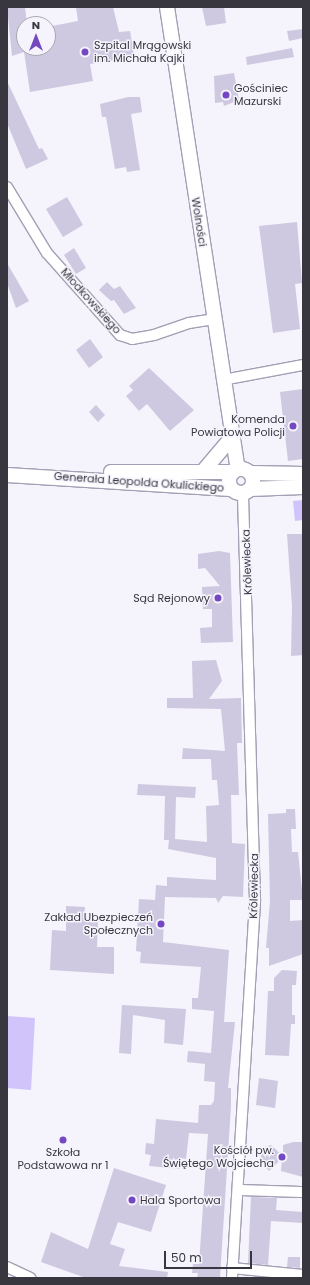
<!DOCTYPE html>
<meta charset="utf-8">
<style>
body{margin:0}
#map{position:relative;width:310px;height:1285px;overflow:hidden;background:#f5f3fc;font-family:Poppins,sans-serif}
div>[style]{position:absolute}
.green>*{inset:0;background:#d1c4fb}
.building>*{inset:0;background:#cec9e0}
.roads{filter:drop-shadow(1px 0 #a49fb4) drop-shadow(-1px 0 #a49fb4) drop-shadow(0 1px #a49fb4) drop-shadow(0 -1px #a49fb4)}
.street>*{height:10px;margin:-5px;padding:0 5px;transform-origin:5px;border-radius:5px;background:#fff}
.secondary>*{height:14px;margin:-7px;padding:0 7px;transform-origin:7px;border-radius:7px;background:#fff}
.secondary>.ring{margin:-7px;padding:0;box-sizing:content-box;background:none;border:14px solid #fff;border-radius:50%}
.dots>*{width:11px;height:11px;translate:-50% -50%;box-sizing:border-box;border:2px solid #f5f3fc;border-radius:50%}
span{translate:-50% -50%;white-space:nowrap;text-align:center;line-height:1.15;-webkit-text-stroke:3px #f5f3fc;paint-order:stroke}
.poi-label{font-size:11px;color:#38373f}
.left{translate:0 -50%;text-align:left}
.right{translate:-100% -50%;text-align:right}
.street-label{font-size:11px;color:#38373f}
.frame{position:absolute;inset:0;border:8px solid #38373f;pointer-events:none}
.north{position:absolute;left:16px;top:16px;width:40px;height:40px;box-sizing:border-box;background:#f5f3fc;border:1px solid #a9a8b0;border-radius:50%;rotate:0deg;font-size:11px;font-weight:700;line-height:16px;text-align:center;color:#38373f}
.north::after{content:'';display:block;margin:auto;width:14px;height:18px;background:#7348c1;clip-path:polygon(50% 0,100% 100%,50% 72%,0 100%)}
.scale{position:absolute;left:164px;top:1251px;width:88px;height:18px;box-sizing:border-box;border:2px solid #38373f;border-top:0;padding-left:5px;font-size:12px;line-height:14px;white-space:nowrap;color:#38373f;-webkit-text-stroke:3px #f5f3fc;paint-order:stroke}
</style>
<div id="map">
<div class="green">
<div style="clip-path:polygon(303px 500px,303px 520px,295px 521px,293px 501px)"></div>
<div style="clip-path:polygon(7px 1016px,35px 1018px,31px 1090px,7px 1088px)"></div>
</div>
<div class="building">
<div style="clip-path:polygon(7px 7px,25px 7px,27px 24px,24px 24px,24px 48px,48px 48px,48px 36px,54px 35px,52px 26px,78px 21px,76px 7px,113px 7px,119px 32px,130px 31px,134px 54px,129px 61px,124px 59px,90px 64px,93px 81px,30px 92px,24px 52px,12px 56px)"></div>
<div style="clip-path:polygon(202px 7px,224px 7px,226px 23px,206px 26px)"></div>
<div style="clip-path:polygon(303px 29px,303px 38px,289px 41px,287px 31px)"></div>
<div style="clip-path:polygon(292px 48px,294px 57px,247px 65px,246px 57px)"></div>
<div style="clip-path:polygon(234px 73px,239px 100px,224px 106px,223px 102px,215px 103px,214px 76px)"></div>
<div style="clip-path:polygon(7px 81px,39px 149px,42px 148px,48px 159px,26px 169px,7px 123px)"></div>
<div style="clip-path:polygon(128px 97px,140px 97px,142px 112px,131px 114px,140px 170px,127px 172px,126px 167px,115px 169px,106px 117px,102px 117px,100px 104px)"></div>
<div style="clip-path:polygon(67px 197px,83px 225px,63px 237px,46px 209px)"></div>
<div style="clip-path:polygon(297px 222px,302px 283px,295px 284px,300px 329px,273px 333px,259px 226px)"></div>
<div style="clip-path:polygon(74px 248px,86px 268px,76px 274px,64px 255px)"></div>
<div style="clip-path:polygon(7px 263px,29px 301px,16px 308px,7px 283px)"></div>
<div style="clip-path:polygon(107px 282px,114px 289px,120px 286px,136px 308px,124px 314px,114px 300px,111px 301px,99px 290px)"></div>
<div style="clip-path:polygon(90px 339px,103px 357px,89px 368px,76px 350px)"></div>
<div style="clip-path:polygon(149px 368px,194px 410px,170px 431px,147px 404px,139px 411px,126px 396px,133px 390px,129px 386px)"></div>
<div style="clip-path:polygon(303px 389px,303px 459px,288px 461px,280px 392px)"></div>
<div style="clip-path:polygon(96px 405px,105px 415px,98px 422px,89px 412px)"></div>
<div style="clip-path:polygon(287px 534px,303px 534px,303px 655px,291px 656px,292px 606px)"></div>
<div style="clip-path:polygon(219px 551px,230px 553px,233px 642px,201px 643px,200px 628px,212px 627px,212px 609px,203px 609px,202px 587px,220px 586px,205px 568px,198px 569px,198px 554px)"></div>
<div style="clip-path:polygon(216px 660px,222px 681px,209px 699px,241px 698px,242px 743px,237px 743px,239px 795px,231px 795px,232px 843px,245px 844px,243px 897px,223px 896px,218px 903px,216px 898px,165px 897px,163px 942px,229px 950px,224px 1022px,235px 1022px,228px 1088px,231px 1088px,231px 1106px,221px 1262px,220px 1278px,197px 1278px,198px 1273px,192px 1273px,193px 1264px,199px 1264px,208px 1134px,189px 1133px,186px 1159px,181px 1158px,180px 1169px,149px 1166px,151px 1155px,145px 1154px,146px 1143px,154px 1144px,156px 1119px,198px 1123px,199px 1105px,211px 1105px,214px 1101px,215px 1082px,204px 1081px,205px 1064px,187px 1062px,188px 1051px,211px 1053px,214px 1011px,192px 1009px,192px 998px,198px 998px,201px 967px,140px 963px,141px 952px,136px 951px,139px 899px,155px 900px,156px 885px,167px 886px,167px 877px,216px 880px,216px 858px,168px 849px,169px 840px,164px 840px,165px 796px,137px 795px,138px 784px,196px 787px,195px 798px,176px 797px,175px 839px,207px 842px,206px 806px,219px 805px,217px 780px,212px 780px,211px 759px,182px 759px,183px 748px,225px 751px,221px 709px,167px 708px,167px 698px,193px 698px,192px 661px)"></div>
<div style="clip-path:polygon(286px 809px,295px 809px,296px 829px,291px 829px,292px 852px,298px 852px,303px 900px,290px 900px,290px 921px,303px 920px,303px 954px,269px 966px,269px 948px,266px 948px,270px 901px,268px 814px,286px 813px)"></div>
<div style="clip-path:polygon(66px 906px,85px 907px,84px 919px,98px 920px,97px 947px,114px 947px,114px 974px,50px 970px,52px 930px,66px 931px)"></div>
<div style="clip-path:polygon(282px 970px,297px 971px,296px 985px,292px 985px,292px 1015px,295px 1015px,295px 1024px,291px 1024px,289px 1056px,265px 1055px,268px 991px,274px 991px,274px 978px)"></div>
<div style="clip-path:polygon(122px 1005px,186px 1009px,183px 1045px,164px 1043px,165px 1020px,133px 1015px,131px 1054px,119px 1053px)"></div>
<div style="clip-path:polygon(259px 1078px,278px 1081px,275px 1108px,256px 1105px)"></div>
<div style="clip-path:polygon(293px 1142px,303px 1142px,303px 1177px,281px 1171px,282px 1158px,269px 1171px,261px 1161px,261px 1148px,271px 1145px,283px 1156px,283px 1145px)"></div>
<div style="clip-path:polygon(114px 1168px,166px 1185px,151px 1232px,118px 1222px,110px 1244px,125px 1249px,119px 1266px,168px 1272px,167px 1278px,86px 1278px,41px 1262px,51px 1232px,88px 1249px)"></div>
<div style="clip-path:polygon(251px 1197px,277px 1198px,276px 1210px,303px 1212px,303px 1223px,271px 1221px,268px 1265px,248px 1263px)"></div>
<div style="clip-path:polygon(288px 1257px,300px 1257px,300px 1268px,287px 1267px)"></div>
</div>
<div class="roads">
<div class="street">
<div style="left:7px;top:187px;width:77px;rotate:58.8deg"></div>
<div style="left:47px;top:253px;width:110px;rotate:48.3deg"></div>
<div style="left:120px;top:335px;width:13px;rotate:18deg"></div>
<div style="left:132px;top:339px;width:22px;rotate:-10deg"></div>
<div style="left:154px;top:335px;width:37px;rotate:-19deg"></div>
<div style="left:189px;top:323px;width:25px;rotate:-9deg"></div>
<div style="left:223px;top:380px;width:81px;rotate:-10.6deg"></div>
<div style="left:238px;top:1190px;width:65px;rotate:1.8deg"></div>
<div style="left:7px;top:1267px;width:26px;rotate:25deg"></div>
<div style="left:232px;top:1268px;width:71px;rotate:5.6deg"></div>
<div style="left:232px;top:1278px;width:379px;rotate:-86.5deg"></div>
<div style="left:255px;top:900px;width:407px;rotate:-91.7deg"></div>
</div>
<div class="secondary">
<div style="left:167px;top:7px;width:467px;rotate:81.3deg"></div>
<div class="ring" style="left:229px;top:469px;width:10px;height:10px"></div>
<div style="left:205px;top:469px;width:42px;rotate:-49.8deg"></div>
<div style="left:111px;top:472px;width:122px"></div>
<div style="left:252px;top:473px;width:51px;rotate:1.1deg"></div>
<div style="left:7px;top:475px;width:224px;rotate:3.6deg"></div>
<div style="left:250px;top:489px;width:53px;rotate:-2.2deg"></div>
</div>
</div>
<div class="dots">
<div style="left:85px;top:52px;background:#7348c1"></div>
<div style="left:226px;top:95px;background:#7348c1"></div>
<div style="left:293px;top:426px;background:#7348c1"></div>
<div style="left:218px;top:598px;background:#7348c1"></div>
<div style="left:161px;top:924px;background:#7348c1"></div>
<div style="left:63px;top:1140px;background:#7348c1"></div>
<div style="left:282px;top:1157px;background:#7348c1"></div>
<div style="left:132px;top:1200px;background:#7348c1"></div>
</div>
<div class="poi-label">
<span class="left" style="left:94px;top:52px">Szpital Mrągowski<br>im. Michała Kajki</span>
<span class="left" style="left:234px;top:95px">Gościniec<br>Mazurski</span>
<span class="right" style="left:285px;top:426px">Komenda<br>Powiatowa Policji</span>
<span class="right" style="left:210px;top:598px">Sąd Rejonowy</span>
<span class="right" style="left:153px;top:924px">Zakład Ubezpieczeń<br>Społecznych</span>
<span class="right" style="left:274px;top:1157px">Kościół pw.<br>Świętego Wojciecha</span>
<span style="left:63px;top:1159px">Szkoła<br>Podstawowa nr 1</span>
<span class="left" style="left:140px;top:1200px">Hala Sportowa</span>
</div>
<div class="street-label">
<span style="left:199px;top:222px;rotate:81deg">Wolności</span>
<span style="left:91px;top:301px;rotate:48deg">Młodkowskiego</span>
<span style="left:139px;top:482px;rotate:4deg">Generała Leopolda Okulickiego</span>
<span style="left:247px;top:562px;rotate:-92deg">Królewiecka</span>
<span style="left:254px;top:886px;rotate:-89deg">Królewiecka</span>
</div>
<div class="frame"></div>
<div class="north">N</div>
<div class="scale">50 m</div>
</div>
